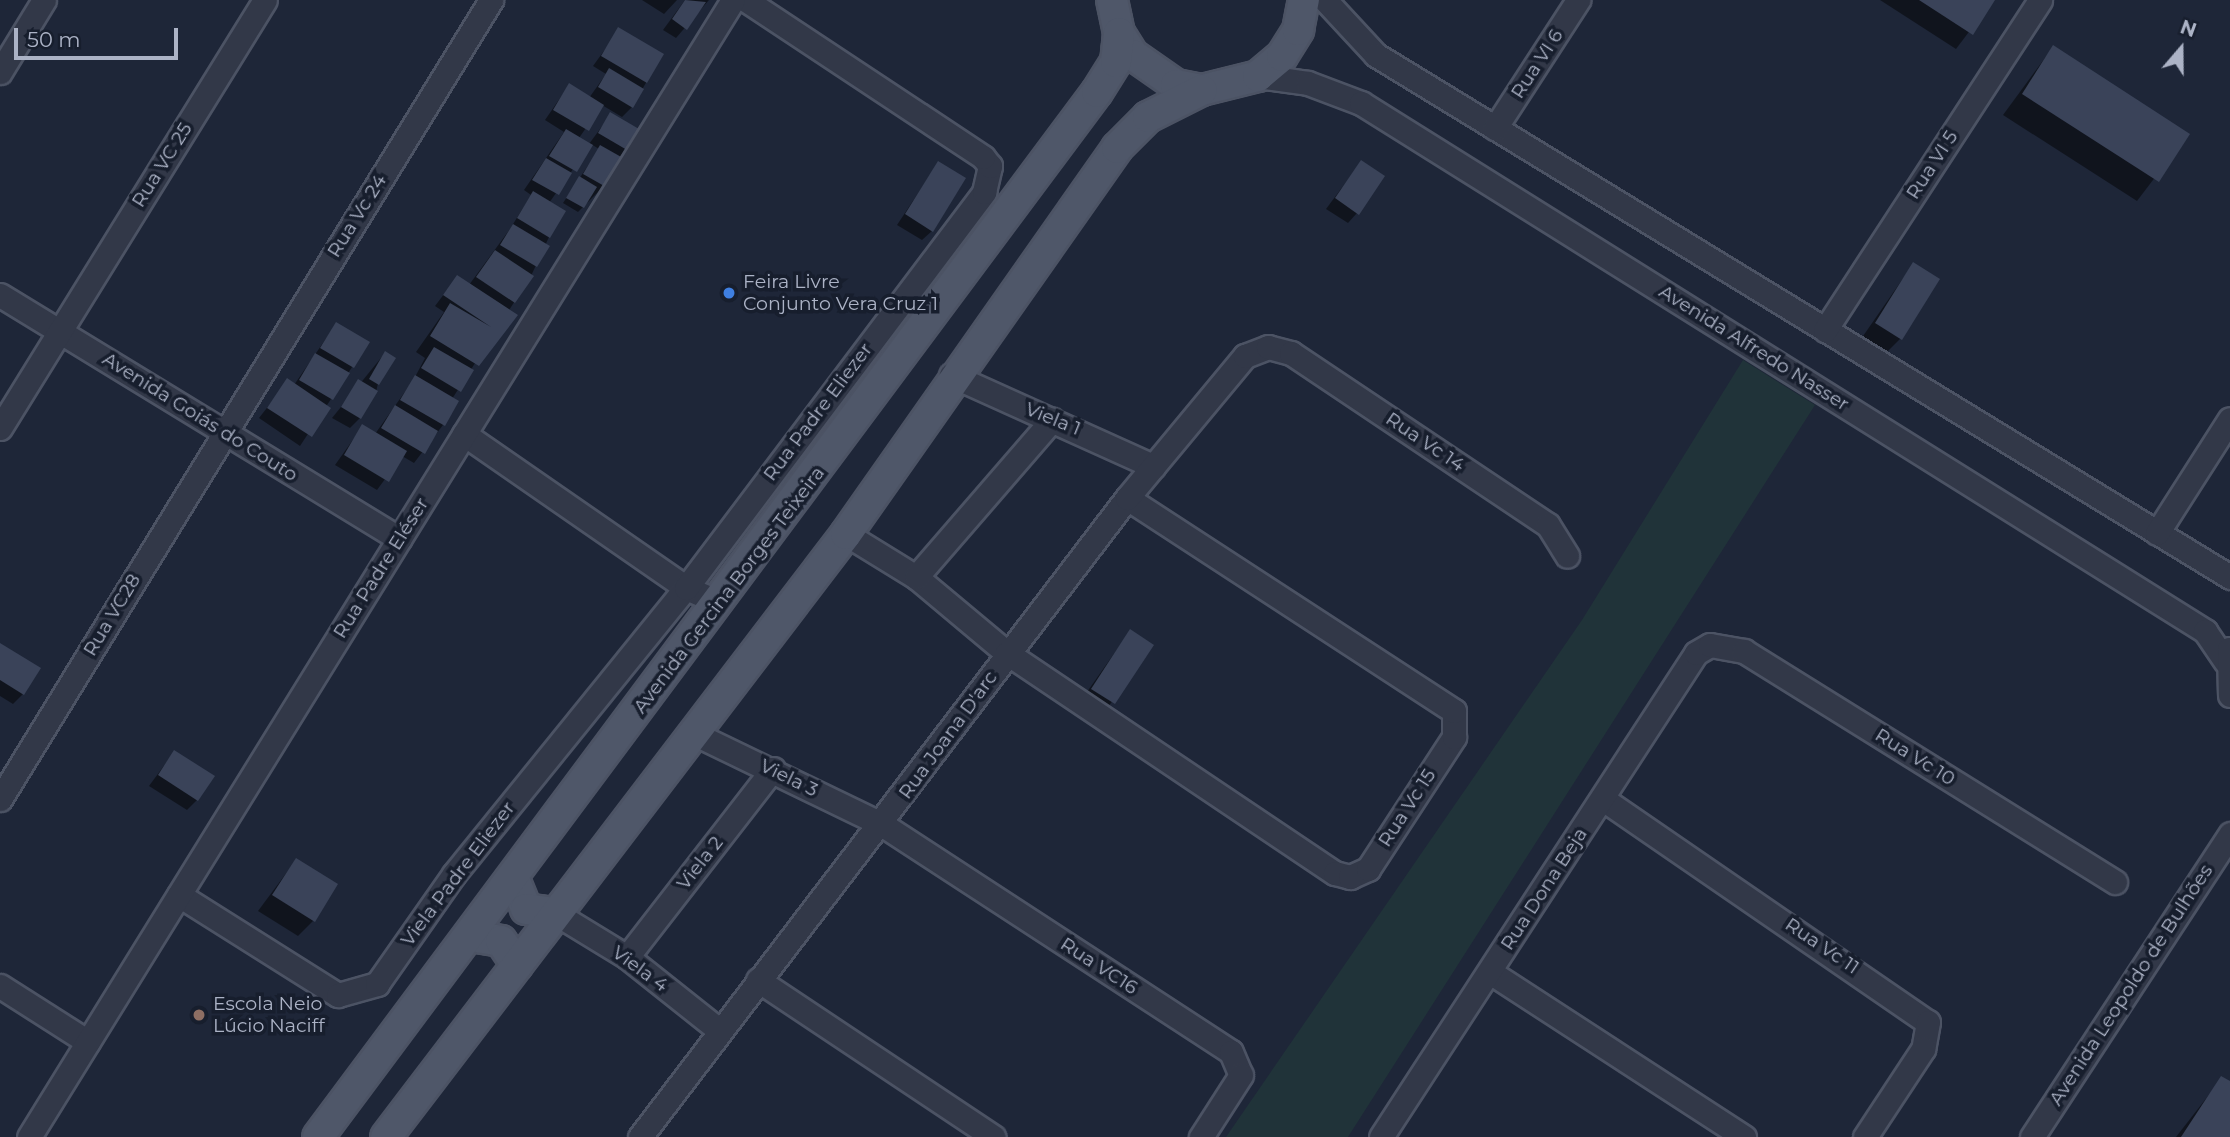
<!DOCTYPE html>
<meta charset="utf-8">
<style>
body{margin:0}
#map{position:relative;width:2230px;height:1137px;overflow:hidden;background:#1e2638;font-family:Montserrat,sans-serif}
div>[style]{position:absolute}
.green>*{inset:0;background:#203339}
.shadow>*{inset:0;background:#0007}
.building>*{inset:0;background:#3a4359}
.roads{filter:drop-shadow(2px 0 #4c5364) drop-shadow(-2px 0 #4c5364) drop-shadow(0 2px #4c5364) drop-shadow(0 -2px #4c5364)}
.minor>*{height:23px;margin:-11.5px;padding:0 11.5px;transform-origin:11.5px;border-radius:11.5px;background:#323848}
.major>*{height:30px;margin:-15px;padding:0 15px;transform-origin:15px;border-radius:15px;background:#4f5769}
.dots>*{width:19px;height:19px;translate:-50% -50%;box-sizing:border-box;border:4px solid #171e2d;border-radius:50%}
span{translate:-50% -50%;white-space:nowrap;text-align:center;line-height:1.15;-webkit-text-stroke:7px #171e2d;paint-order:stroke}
.street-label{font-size:19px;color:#acb3c6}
.poi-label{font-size:19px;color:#acb3c6}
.left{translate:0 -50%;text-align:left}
.north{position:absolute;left:2146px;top:14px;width:70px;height:70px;-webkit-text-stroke:5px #171e2d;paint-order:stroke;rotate:20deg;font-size:19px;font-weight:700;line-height:28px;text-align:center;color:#acb3c6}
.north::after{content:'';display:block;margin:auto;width:24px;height:32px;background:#acb3c6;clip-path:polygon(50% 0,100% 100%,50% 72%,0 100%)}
.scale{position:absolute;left:14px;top:28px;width:164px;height:32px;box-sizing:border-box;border:4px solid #acb3c6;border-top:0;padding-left:9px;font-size:21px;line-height:24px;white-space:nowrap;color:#acb3c6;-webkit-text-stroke:5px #171e2d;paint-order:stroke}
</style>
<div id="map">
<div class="green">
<div style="clip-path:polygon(1743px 360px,1815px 405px,1348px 1137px,1226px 1137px,1582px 620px)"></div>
</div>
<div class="shadow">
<div style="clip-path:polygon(642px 0,677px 0,664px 14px)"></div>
<div style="clip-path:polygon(685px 0,709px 0,676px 38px,663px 30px)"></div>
<div style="clip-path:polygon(1880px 0,1993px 0,1956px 49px)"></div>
<div style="clip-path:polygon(619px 30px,662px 55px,632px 107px,622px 117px,602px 105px,579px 138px,589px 144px,611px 114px,625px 149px,604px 186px,578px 212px,563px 203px,599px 149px,591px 144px,549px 203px,549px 237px,531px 276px,452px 399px,457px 402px,443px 425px,414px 463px,402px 456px,377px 490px,335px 465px,362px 427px,375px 434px,414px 379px,425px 358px,416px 352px,444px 312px,435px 306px,457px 277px,469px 285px,510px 229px,531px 195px,524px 190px,564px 132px,545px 120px,569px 85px,589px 98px,606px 74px,593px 66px)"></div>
<div style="clip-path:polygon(2053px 47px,2188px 134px,2137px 201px,2003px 115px)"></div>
<div style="clip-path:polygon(1361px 162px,1357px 213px,1348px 223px,1326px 209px)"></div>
<div style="clip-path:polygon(938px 163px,932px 231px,922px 240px,897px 225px)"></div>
<div style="clip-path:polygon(1913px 264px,1900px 339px,1885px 354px,1861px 339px)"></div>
<div style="clip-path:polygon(336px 324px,368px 343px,300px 446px,259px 418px,288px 381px,294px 385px)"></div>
<div style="clip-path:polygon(385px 353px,376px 392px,360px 418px,350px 428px,332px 418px)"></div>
<div style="clip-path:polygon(1130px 631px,1151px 645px,1104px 713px,1082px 699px)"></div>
<div style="clip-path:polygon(0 645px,23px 694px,13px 704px,0 696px)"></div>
<div style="clip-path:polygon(174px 752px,197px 800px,187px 810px,149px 786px)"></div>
<div style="clip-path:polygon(296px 860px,313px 921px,298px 936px,258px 911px)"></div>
<div style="clip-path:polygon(2222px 1078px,2230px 1083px,2230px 1137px,2176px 1137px)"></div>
</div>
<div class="building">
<div style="clip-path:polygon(685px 0,706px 2px,687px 30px,672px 19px)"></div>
<div style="clip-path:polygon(1919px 0,1995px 0,1973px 35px)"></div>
<div style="clip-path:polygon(618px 27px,664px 54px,647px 83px,601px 56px)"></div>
<div style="clip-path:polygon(2053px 45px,2190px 134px,2159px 182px,2022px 94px)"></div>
<div style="clip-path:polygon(609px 68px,644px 89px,633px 108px,598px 87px)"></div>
<div style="clip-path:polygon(569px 83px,604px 105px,589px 131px,553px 110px)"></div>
<div style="clip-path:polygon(610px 112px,639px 129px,627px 150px,598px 133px)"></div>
<div style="clip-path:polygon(566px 129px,593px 145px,577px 172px,549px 156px)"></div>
<div style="clip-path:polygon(600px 145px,623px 158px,606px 187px,583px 174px)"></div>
<div style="clip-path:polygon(546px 158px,572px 173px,559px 195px,532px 180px)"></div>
<div style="clip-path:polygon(1361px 160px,1385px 176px,1359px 215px,1335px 198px)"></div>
<div style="clip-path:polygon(938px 161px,966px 178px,933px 232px,905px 214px)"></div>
<div style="clip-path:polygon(579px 176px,597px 187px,584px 208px,566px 198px)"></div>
<div style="clip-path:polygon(533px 191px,566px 211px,550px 238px,517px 218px)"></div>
<div style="clip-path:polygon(513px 224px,550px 246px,537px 267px,500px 245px)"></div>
<div style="clip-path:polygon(495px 250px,534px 276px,515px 303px,476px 277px)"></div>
<div style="clip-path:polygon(1913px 262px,1940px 279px,1902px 340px,1875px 323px)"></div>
<div style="clip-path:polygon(457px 275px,518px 315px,479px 366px,430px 336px,450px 303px,491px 327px,443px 295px)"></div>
<div style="clip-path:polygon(336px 322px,370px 342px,354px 368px,320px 348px)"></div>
<div style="clip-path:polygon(434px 347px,474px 370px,461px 392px,421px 368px)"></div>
<div style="clip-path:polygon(385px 351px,396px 358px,379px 385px,369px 379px)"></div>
<div style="clip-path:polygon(315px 353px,350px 373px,333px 400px,299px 380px)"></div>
<div style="clip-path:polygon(415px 375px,459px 401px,445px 426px,400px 400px)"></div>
<div style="clip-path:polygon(287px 378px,331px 408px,312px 437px,267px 408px)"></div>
<div style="clip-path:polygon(358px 379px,378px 391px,361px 419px,341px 407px)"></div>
<div style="clip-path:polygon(395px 405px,438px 431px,425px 454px,381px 428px)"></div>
<div style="clip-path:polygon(362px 424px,407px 451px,389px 482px,344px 455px)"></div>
<div style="clip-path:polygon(1130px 629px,1154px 645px,1115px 704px,1091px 689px)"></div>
<div style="clip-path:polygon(0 643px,41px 668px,24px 695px,0 680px)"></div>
<div style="clip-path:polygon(174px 750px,215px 776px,198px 801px,158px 775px)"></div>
<div style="clip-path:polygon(296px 858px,338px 884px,315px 922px,272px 895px)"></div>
<div style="clip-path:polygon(2221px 1076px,2230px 1081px,2230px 1137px,2181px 1137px)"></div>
</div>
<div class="roads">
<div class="minor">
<div style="left:1325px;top:0;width:75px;rotate:47.2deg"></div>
<div style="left:1376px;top:55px;width:1001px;rotate:31.43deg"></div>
<div style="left:0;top:72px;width:84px;rotate:-58.6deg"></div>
<div style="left:1258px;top:76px;width:50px;rotate:8deg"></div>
<div style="left:1308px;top:83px;width:57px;rotate:20.7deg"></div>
<div style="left:1361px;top:103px;width:996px;rotate:32.03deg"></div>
<div style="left:2205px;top:631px;width:37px;rotate:56deg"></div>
<div style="left:1495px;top:128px;width:153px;rotate:-57deg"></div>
<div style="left:0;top:295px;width:468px;rotate:31.4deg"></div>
<div style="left:1825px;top:330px;width:394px;rotate:-56.9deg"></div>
<div style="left:951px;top:375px;width:222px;rotate:24.3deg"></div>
<div style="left:0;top:428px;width:503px;rotate:-58.24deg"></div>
<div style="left:464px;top:434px;width:270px;rotate:34.7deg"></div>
<div style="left:686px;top:588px;width:36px;rotate:23deg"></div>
<div style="left:2157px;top:533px;width:135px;rotate:-57.4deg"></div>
<div style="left:846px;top:534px;width:82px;rotate:31.6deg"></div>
<div style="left:916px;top:577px;width:119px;rotate:39.9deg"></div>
<div style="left:1007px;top:653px;width:395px;rotate:33.9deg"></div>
<div style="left:1335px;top:873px;width:16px;rotate:15deg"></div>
<div style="left:1350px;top:877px;width:20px;rotate:-24deg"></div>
<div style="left:1368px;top:869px;width:158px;rotate:-56.9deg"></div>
<div style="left:1454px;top:737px;width:26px;rotate:-90deg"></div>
<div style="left:1454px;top:711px;width:390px;rotate:-146.9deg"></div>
<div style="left:916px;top:577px;width:208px;rotate:-49.1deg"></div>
<div style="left:2229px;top:649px;width:46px;rotate:88.8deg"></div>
<div style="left:693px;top:733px;width:211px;rotate:25.8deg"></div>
<div style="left:883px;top:825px;width:415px;rotate:33.1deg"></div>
<div style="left:1231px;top:1052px;width:25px;rotate:67deg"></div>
<div style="left:1241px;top:1075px;width:74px;rotate:122.8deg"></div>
<div style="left:0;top:799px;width:938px;rotate:-58.43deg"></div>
<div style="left:1603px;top:799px;width:394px;rotate:34.5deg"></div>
<div style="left:1928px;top:1022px;width:27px;rotate:100deg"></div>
<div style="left:1923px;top:1049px;width:105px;rotate:123.4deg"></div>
<div style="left:179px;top:895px;width:188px;rotate:32.2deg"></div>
<div style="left:338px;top:995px;width:41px;rotate:-15.8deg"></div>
<div style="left:377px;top:984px;width:134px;rotate:-55deg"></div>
<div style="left:454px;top:874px;width:368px;rotate:-51deg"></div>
<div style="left:686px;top:588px;width:496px;rotate:-53deg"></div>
<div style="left:984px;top:192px;width:27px;rotate:-77deg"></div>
<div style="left:990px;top:166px;width:11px;rotate:-128deg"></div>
<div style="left:983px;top:157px;width:284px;rotate:-146.5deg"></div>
<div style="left:555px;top:913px;width:84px;rotate:31.4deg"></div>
<div style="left:627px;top:957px;width:119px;rotate:38.5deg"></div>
<div style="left:627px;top:957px;width:238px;rotate:-52.2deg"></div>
<div style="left:1490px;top:972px;width:303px;rotate:33deg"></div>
<div style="left:758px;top:980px;width:283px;rotate:33.7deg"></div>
<div style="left:0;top:986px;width:104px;rotate:32.5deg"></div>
<div style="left:29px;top:1137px;width:1337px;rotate:-58.24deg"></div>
<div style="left:640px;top:1137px;width:803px;rotate:-52.69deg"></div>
<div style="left:1127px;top:498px;width:185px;rotate:-50.3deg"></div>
<div style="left:1245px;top:356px;width:25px;rotate:-21deg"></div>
<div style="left:1268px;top:347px;width:24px;rotate:15deg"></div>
<div style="left:1291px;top:353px;width:309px;rotate:33.8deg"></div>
<div style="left:1548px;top:525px;width:36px;rotate:58deg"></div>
<div style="left:1381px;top:1137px;width:577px;rotate:-56.94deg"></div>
<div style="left:1696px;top:653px;width:16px;rotate:-30deg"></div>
<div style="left:1710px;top:645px;width:35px;rotate:10deg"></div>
<div style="left:1744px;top:651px;width:437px;rotate:31.9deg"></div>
<div style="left:2032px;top:1137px;width:362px;rotate:-56.8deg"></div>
</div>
<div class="major">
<div style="left:1112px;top:0;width:34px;rotate:78deg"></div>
<div style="left:1119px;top:33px;width:26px;rotate:58deg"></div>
<div style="left:1133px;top:55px;width:52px;rotate:34.9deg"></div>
<div style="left:1176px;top:85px;width:26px;rotate:11deg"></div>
<div style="left:1202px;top:90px;width:58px;rotate:-14deg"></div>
<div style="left:1258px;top:76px;width:31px;rotate:-40deg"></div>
<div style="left:1282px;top:56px;width:31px;rotate:-58deg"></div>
<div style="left:1298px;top:30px;width:31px;rotate:-79deg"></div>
<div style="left:514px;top:879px;width:32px;rotate:68deg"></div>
<div style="left:526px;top:909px;width:29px;rotate:8deg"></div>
<div style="left:470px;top:936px;width:31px;rotate:9deg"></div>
<div style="left:501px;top:941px;width:29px;rotate:56deg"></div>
<div style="left:318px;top:1137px;width:1303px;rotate:-53.3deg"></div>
<div style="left:1097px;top:92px;width:36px;rotate:-58deg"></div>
<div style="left:1116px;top:62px;width:29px;rotate:-84deg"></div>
<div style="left:386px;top:1137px;width:758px;rotate:-52.66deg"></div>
<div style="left:846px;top:534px;width:472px;rotate:-54.9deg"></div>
<div style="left:1117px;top:148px;width:44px;rotate:-45deg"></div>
<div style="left:1148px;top:117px;width:60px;rotate:-26.6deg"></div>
</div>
</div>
<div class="dots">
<div style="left:729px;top:293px;background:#3f7fe0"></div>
<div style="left:199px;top:1015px;background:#8d6e63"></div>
</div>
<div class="street-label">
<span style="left:1537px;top:64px;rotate:-57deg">Rua VI 6</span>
<span style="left:162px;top:165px;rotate:-58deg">Rua VC 25</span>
<span style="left:1932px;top:165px;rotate:-57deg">Rua VI 5</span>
<span style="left:357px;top:216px;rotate:-58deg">Rua Vc 24</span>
<span style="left:1754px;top:348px;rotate:32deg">Avenida Alfredo Nasser</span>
<span style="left:818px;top:412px;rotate:-53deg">Rua Padre Eliezer</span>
<span style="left:200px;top:417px;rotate:32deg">Avenida Goiás do Couto</span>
<span style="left:1053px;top:419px;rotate:22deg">Viela 1</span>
<span style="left:1425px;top:442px;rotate:34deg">Rua Vc 14</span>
<span style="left:381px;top:568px;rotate:-58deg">Rua Padre Eléser</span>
<span style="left:729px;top:590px;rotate:-53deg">Avenida Gercina Borges Teixeira</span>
<span style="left:112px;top:615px;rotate:-59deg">Rua VC28</span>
<span style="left:948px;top:735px;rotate:-54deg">Rua Joana D'arc</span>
<span style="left:1915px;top:757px;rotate:32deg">Rua Vc 10</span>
<span style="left:789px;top:778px;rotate:26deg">Viela 3</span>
<span style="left:1407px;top:808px;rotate:-57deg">Rua Vc 15</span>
<span style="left:700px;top:863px;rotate:-52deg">Viela 2</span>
<span style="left:458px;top:874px;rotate:-53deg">Viela Padre Eliezer</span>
<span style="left:1544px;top:889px;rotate:-57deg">Rua Dona Beja</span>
<span style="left:1822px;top:946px;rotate:34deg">Rua Vc 11</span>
<span style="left:1099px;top:966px;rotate:33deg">Rua VC16</span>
<span style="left:640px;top:969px;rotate:36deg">Viela 4</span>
<span style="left:2131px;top:985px;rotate:-57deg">Avenida Leopoldo de Bulhões</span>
</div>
<div class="poi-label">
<span class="left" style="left:743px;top:293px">Feira Livre<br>Conjunto Vera Cruz 1</span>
<span class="left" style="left:213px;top:1015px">Escola Neio<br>Lúcio Naciff</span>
</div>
<div class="north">N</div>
<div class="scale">50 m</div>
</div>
